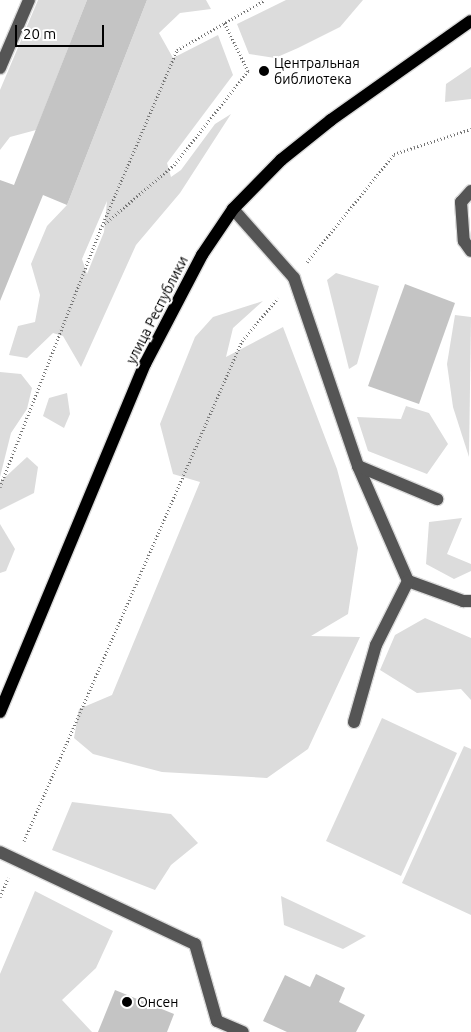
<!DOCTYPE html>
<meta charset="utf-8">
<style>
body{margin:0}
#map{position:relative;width:471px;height:1032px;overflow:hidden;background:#fff;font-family:Ubuntu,sans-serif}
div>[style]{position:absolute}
.green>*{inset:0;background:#dcdcdc}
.building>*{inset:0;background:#c4c4c4}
.path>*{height:3px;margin-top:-1.5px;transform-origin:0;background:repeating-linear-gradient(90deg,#777 0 1px,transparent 0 3.5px)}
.roads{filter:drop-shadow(1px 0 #dbdbdb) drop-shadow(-1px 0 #dbdbdb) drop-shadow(0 1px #dbdbdb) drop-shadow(0 -1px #dbdbdb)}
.minor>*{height:12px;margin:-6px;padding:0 6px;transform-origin:6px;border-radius:6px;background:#555}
.major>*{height:12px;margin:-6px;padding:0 6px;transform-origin:6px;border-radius:6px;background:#000}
.dots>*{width:14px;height:14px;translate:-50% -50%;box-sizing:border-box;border:2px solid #fff;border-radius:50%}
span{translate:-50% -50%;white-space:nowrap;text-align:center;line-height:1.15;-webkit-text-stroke:4px #fff;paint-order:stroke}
.poi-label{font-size:14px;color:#000}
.left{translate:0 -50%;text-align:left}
.street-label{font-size:14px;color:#000}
.scale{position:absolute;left:15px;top:25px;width:89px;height:22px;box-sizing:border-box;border:2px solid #000;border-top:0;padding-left:6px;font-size:15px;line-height:18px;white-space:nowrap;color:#000;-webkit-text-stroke:4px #fff;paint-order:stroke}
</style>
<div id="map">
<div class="green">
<div style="clip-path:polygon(38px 0,87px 0,36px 130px,10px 137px,0 150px,0 90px)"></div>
<div style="clip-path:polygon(evenodd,147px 0,206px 0,211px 9px,180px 13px,159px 33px,173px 58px,218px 35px,233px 75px,167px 163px,171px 177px,181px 170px,215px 124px,231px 114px,180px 193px,136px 245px,81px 367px,63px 336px,53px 333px,27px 358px,9px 355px,18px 326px,35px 322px,40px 295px,31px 264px,47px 226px,67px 205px,147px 0,107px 201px,104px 232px,87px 274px,82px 259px,107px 201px)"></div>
<div style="clip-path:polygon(286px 0,363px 0,340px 27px,298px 48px,275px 58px,249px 54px,237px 24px)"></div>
<div style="clip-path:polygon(471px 67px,471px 99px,445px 102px,446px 84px)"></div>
<div style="clip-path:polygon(336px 273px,379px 286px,357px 364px,349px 369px,327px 280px)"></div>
<div style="clip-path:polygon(263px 301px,233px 328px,226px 357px,283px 327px,337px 469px,358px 548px,348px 614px,311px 636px,360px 637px,308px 749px,267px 778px,162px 772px,93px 754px,74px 738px,79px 709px,112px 695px,200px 482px,173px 474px,160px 424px,195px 337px,213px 317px)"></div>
<div style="clip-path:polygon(455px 315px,471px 317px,469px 457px,453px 407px,447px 364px)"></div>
<div style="clip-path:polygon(0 372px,21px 374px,32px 388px,27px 409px,11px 433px,0 477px)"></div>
<div style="clip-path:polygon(67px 393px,70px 414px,64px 428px,43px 416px,49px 398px)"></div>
<div style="clip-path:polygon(406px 406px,429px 413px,448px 444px,427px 474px,368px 451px,357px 417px,401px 419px)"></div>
<div style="clip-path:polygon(27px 457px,38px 467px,34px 493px,0 510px,0 482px)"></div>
<div style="clip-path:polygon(462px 518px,447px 554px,471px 564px,471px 571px,454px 579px,426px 564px,429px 522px)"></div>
<div style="clip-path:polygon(0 524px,15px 549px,6px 571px,0 573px)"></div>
<div style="clip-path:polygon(425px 618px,471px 638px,471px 700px,461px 689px,417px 693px,380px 670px,395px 635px)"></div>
<div style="clip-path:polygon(382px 718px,457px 753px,401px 876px,326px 841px)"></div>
<div style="clip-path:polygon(464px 746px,471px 749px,471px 915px,402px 883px)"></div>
<div style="clip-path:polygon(72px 802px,171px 814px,198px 843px,171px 865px,155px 890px,52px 850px)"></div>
<div style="clip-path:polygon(35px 891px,113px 931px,96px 968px,62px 1000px,92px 1032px,0 1032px,0 974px)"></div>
<div style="clip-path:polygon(281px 896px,366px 936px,343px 949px,284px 925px)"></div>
</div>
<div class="building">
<div style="clip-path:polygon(87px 0,147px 0,67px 205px,43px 195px,0 301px,0 180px,14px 185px)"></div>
<div style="clip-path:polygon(405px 284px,455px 303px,419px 404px,368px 386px)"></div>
<div style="clip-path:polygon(316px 974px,345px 988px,339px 1002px,365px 1015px,356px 1032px,287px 1032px,263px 1021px,285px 975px,310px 987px)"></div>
<div style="clip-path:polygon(115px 990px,174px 1014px,167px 1032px,98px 1032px)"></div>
</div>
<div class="path">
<div style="left:102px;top:226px;width:94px;rotate:-40.3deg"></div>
<div style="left:174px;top:165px;width:120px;rotate:-51.8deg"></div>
<div style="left:248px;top:71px;width:55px;rotate:-116.1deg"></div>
<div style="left:307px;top:262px;width:139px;rotate:-51.1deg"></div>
<div style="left:394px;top:154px;width:81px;rotate:-18deg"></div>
<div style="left:0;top:487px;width:280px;rotate:-68.7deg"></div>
<div style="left:102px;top:226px;width:191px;rotate:-66.9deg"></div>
<div style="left:177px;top:50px;width:101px;rotate:-29.6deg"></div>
<div style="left:24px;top:841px;width:545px;rotate:-66.44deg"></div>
<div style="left:242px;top:341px;width:56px;rotate:-50.1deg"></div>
<div style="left:0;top:897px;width:21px;rotate:-67deg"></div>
</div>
<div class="roads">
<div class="minor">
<div style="left:0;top:68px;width:74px;rotate:-66.9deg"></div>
<div style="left:471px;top:191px;width:15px;rotate:132deg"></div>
<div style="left:461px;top:202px;width:39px;rotate:86deg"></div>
<div style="left:464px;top:241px;width:12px;rotate:55deg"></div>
<div style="left:233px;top:209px;width:92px;rotate:48.5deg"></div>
<div style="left:294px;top:278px;width:199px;rotate:71.2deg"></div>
<div style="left:358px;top:466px;width:125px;rotate:66.5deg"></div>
<div style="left:408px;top:581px;width:59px;rotate:20deg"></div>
<div style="left:463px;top:601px;width:8px"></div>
<div style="left:358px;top:466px;width:86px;rotate:22.7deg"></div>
<div style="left:354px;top:722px;width:80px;rotate:-74.1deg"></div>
<div style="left:376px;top:645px;width:72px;rotate:-63.4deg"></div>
<div style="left:0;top:852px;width:216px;rotate:25.3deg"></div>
<div style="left:195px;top:944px;width:80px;rotate:74.1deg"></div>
<div style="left:217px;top:1021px;width:28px;rotate:23deg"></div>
</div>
<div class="major">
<div style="left:0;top:712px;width:377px;rotate:-67.4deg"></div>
<div style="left:145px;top:364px;width:123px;rotate:-62.4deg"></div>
<div style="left:202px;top:255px;width:55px;rotate:-56deg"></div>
<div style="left:233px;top:209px;width:69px;rotate:-45.6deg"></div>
<div style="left:281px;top:160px;width:64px;rotate:-38.7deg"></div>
<div style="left:331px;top:120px;width:171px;rotate:-35.3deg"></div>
</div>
</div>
<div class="dots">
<div style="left:264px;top:71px;background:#000"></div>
<div style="left:127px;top:1002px;background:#000"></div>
</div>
<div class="poi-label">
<span class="left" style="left:274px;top:71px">Центральная<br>библиотека</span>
<span class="left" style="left:137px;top:1002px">Онсен</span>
</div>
<div class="street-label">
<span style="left:157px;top:310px;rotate:-63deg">улица Республики</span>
</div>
<div class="scale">20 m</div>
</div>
